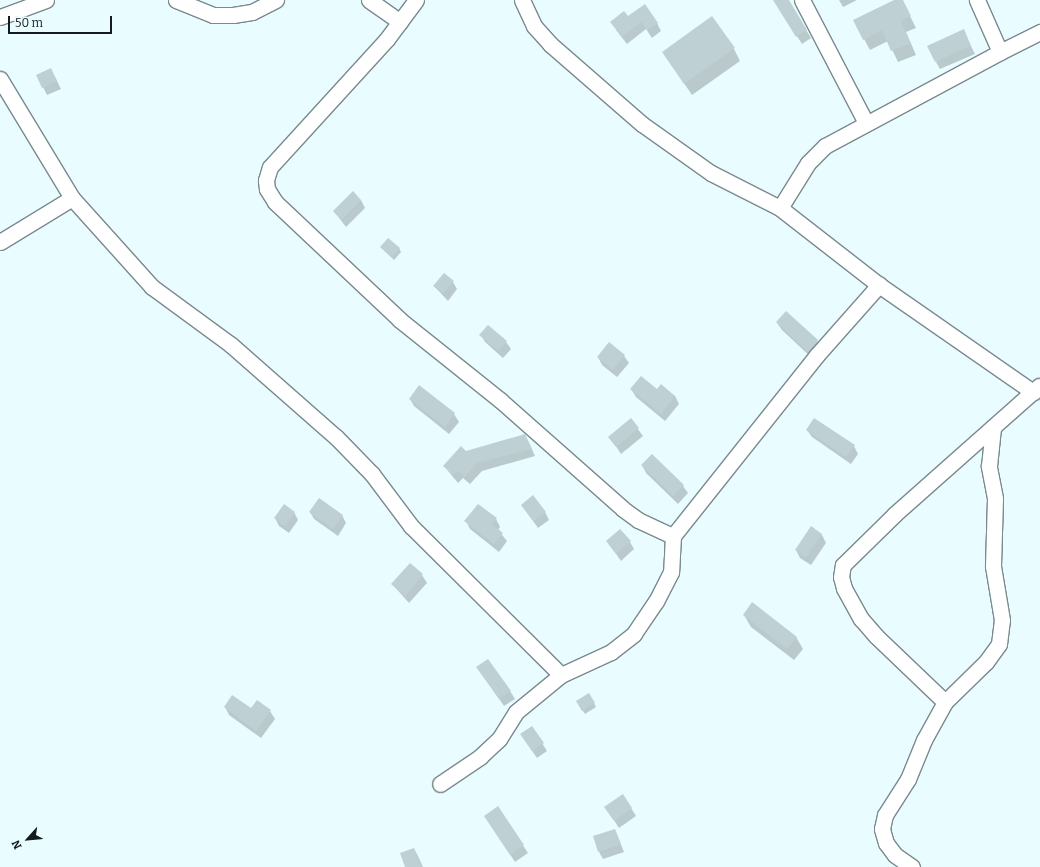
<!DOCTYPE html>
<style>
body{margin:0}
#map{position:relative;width:1040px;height:867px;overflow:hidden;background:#e9fcff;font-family:Bitter,serif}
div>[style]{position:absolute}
.shadow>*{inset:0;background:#0003}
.building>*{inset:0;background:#bed0d3}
.roads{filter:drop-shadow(1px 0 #7a8a8d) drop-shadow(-1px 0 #7a8a8d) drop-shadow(0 1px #7a8a8d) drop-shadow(0 -1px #7a8a8d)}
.minor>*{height:15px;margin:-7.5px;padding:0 7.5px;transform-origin:7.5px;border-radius:7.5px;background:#fff}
span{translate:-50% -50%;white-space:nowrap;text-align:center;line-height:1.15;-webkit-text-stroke:4px #e9fcff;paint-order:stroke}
.north{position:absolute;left:8px;top:819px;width:40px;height:40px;-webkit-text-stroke:3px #e9fcff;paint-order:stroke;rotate:243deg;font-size:11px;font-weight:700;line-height:16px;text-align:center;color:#151b1c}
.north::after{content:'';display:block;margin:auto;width:14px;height:18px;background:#151b1c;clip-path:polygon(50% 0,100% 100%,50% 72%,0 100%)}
.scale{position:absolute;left:8px;top:16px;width:104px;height:18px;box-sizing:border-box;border:2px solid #151b1c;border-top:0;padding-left:5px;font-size:12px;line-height:14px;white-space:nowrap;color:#151b1c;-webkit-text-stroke:3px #e9fcff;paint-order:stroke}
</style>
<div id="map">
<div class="shadow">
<div style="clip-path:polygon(774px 0,788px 0,811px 38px,802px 44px)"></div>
<div style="clip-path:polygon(839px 0,857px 0,843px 7px)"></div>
<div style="clip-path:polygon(897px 0,902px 0,916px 28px,906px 32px,916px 55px,898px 62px,888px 41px,870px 50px,864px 39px)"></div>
<div style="clip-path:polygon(628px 17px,657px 23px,661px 31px,652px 38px,646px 29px,627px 44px,616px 30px)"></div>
<div style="clip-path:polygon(963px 30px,975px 54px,940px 69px,936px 62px)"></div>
<div style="clip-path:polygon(734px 49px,740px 61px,692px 95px,663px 52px)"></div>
<div style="clip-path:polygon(55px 77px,61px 89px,47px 95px,43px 87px)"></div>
<div style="clip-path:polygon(361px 200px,365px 208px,346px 227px,334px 211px)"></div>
<div style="clip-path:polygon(381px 247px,399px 248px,401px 252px,394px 260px)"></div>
<div style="clip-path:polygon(453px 282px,457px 289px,448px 301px,434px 286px)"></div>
<div style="clip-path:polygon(777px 323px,817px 341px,822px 349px,813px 359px,782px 330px)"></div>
<div style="clip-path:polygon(481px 335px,506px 342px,511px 349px,503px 358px,485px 342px)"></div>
<div style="clip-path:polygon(624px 356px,629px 363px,617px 377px,602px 365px,598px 357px)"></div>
<div style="clip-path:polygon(420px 386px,454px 414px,459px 422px,449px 434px,414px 406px,410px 399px)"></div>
<div style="clip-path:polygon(631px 389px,657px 391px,675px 396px,679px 404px,665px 421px,636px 397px)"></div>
<div style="clip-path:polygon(631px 420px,643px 436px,621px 454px,610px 437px)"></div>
<div style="clip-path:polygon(807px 430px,854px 446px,858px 454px,851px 464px,812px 437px)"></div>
<div style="clip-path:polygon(529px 443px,535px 456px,482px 471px,470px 484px,463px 478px,458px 483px,444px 466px,466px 452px)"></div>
<div style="clip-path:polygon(642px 465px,683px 486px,688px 493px,678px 504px,646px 473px)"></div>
<div style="clip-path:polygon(522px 505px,545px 512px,549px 520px,538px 528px)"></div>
<div style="clip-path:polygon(294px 512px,298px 520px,289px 533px,279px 526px,275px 518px)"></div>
<div style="clip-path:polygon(310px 512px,342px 515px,346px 523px,338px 536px,314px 519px)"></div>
<div style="clip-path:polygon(496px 519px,500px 527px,498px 530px,507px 541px,499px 552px,470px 529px,466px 521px)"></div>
<div style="clip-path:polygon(811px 528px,822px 535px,826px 543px,811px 565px,800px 558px,796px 550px)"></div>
<div style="clip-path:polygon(607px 541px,630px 542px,634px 549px,621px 561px)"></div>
<div style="clip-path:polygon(422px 575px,427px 583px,409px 603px,392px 584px)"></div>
<div style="clip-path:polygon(744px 615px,796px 637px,803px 649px,794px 660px,751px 627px)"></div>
<div style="clip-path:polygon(477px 667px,510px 691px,515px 699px,504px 706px)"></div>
<div style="clip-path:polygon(589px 694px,596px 707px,585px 714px,577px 702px)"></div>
<div style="clip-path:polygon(225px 707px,270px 711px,275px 719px,261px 738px,229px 715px)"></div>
<div style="clip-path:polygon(532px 727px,547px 751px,537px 758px,526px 742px)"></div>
<div style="clip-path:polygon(498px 808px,528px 853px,515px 862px,490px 824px)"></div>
<div style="clip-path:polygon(631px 808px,636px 816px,619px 828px,610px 814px)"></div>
<div style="clip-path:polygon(615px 830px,624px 852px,603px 859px,599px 852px)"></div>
<div style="clip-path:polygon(414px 849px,418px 856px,423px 867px,406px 867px)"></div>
</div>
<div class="building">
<div style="clip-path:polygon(773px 0,789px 0,807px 30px,796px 37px)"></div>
<div style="clip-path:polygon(894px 0,903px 0,911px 16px,901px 21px,910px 44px,891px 51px,882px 30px,863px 40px,853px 20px)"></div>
<div style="clip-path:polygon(645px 4px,658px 23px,647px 30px,641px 22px,622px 37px,610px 22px,624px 11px,628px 16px)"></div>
<div style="clip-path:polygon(712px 16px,735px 48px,684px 84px,662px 52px)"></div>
<div style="clip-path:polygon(964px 29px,971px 46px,935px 62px,927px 46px)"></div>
<div style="clip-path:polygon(51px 68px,57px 81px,42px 88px,36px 75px)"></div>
<div style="clip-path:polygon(353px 191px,361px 200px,341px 220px,333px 211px)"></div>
<div style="clip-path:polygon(388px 238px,400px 248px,392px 258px,380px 247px)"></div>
<div style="clip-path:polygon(444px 273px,454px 281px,443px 294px,433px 286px)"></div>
<div style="clip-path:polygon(786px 311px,818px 340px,808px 352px,776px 322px)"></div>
<div style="clip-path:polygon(488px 325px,507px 341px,499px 351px,479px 335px)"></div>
<div style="clip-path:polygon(609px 342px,625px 355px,613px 370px,597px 357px)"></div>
<div style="clip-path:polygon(641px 376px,657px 389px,661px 384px,675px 396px,661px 414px,630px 389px)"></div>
<div style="clip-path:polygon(419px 385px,455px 413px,445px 427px,409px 399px)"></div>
<div style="clip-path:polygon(631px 418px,639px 428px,616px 447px,608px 437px)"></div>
<div style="clip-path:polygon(814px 418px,855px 445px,846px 457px,806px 430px)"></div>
<div style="clip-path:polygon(525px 434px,532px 449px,477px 463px,465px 477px,458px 471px,453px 475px,443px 466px,461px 446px,466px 451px)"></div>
<div style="clip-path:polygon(652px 454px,684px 485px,673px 496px,641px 465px)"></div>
<div style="clip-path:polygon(533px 495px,546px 512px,533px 521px,521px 505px)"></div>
<div style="clip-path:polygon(319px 498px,343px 515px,333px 529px,309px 512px)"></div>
<div style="clip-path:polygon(284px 504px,295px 512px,285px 526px,274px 518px)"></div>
<div style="clip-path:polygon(478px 504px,497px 518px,492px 524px,503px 533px,494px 544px,464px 521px)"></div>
<div style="clip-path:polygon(811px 526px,822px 534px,806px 558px,795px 550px)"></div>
<div style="clip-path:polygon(620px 529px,631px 541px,616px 554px,606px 541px)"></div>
<div style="clip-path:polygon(410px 563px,423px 574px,405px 596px,391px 584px)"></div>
<div style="clip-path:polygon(752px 602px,797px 637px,787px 649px,743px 615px)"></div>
<div style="clip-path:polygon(488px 659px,511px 691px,499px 699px,476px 667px)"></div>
<div style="clip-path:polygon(589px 693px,595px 703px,582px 711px,576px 701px)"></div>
<div style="clip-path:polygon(232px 695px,251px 708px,257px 700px,271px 710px,256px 731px,224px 707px)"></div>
<div style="clip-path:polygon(532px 726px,544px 743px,532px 751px,520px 734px)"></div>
<div style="clip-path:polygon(623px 794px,632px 808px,614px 821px,604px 807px)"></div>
<div style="clip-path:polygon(498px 806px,524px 845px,510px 855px,484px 816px)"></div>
<div style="clip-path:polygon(615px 829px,621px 844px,598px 852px,593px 836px)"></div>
<div style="clip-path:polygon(414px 848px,422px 867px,405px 867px,400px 853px)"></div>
</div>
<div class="roads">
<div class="minor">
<div style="left:176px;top:0;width:40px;rotate:22deg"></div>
<div style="left:213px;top:15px;width:20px"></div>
<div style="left:233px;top:15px;width:19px;rotate:-9deg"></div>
<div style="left:252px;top:12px;width:27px;rotate:-27deg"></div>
<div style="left:369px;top:0;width:38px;rotate:35deg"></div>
<div style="left:416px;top:0;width:49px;rotate:126.6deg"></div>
<div style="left:387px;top:39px;width:173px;rotate:132.4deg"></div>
<div style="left:270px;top:167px;width:14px;rotate:107deg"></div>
<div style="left:266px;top:180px;width:9px;rotate:84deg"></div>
<div style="left:267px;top:189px;width:15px;rotate:58deg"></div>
<div style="left:275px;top:202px;width:172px;rotate:43.3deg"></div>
<div style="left:400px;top:320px;width:128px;rotate:38.7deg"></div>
<div style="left:500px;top:400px;width:164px;rotate:41.5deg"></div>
<div style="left:623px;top:509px;width:19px;rotate:36deg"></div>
<div style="left:638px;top:520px;width:38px;rotate:25deg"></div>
<div style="left:673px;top:536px;width:36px;rotate:93deg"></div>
<div style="left:671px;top:572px;width:33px;rotate:117deg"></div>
<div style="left:656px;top:601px;width:40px;rotate:124deg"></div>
<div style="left:634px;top:634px;width:29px;rotate:142deg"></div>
<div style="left:611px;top:652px;width:55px;rotate:155.3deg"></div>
<div style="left:561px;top:675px;width:58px;rotate:140.6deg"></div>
<div style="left:516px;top:712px;width:32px;rotate:122deg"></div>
<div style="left:499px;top:739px;width:26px;rotate:137deg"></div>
<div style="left:480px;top:757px;width:48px;rotate:146deg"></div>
<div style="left:522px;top:0;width:29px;rotate:65deg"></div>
<div style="left:534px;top:26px;width:24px;rotate:48deg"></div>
<div style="left:550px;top:44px;width:122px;rotate:41deg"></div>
<div style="left:642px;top:124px;width:85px;rotate:35.4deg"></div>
<div style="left:711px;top:173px;width:77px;rotate:26.9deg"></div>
<div style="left:780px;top:208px;width:125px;rotate:37.9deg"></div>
<div style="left:879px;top:285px;width:188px;rotate:34.8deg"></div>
<div style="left:802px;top:0;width:139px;rotate:62.5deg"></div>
<div style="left:0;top:17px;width:49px;rotate:-20.3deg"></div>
<div style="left:1000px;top:52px;width:45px;rotate:-26.6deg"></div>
<div style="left:0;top:79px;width:139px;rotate:58.8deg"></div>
<div style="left:72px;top:198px;width:120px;rotate:48deg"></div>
<div style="left:152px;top:287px;width:97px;rotate:36.2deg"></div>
<div style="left:230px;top:344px;width:141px;rotate:41.3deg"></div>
<div style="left:336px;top:437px;width:52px;rotate:45.8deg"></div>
<div style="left:372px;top:474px;width:65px;rotate:53.1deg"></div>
<div style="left:411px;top:526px;width:211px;rotate:44.8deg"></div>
<div style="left:780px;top:208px;width:53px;rotate:-58.1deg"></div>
<div style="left:808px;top:163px;width:24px;rotate:-45deg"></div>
<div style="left:825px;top:146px;width:199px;rotate:-28.2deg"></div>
<div style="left:1000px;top:52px;width:57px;rotate:-113.9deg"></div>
<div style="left:0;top:242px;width:84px;rotate:-31.4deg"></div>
<div style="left:673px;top:536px;width:231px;rotate:-51.5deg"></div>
<div style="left:817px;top:355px;width:94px;rotate:-48.5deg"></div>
<div style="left:945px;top:702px;width:95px;rotate:-136.3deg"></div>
<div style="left:876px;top:636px;width:23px;rotate:-131deg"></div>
<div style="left:861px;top:619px;width:35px;rotate:-119deg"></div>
<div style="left:844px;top:588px;width:11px;rotate:-105deg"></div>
<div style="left:841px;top:577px;width:12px;rotate:-81deg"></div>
<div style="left:843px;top:565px;width:73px;rotate:-44.4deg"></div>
<div style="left:895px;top:514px;width:193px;rotate:-41.6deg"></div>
<div style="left:912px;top:867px;width:21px;rotate:-145deg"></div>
<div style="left:895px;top:855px;width:15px;rotate:-127deg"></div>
<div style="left:886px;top:843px;width:15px;rotate:-106deg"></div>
<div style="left:882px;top:829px;width:14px;rotate:-78deg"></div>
<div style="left:885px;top:815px;width:43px;rotate:-57.4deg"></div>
<div style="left:908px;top:779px;width:42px;rotate:-67.7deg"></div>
<div style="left:924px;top:740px;width:43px;rotate:-61.1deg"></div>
<div style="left:945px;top:702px;width:57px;rotate:-44.3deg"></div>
<div style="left:986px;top:662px;width:22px;rotate:-54deg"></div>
<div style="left:999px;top:644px;width:24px;rotate:-83deg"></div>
<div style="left:1002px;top:620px;width:55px;rotate:-99.5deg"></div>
<div style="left:993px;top:566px;width:68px;rotate:-88.3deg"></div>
<div style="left:995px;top:498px;width:33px;rotate:-101deg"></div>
<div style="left:989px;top:466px;width:39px;rotate:-84deg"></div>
</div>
</div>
<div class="north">N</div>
<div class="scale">50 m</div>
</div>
